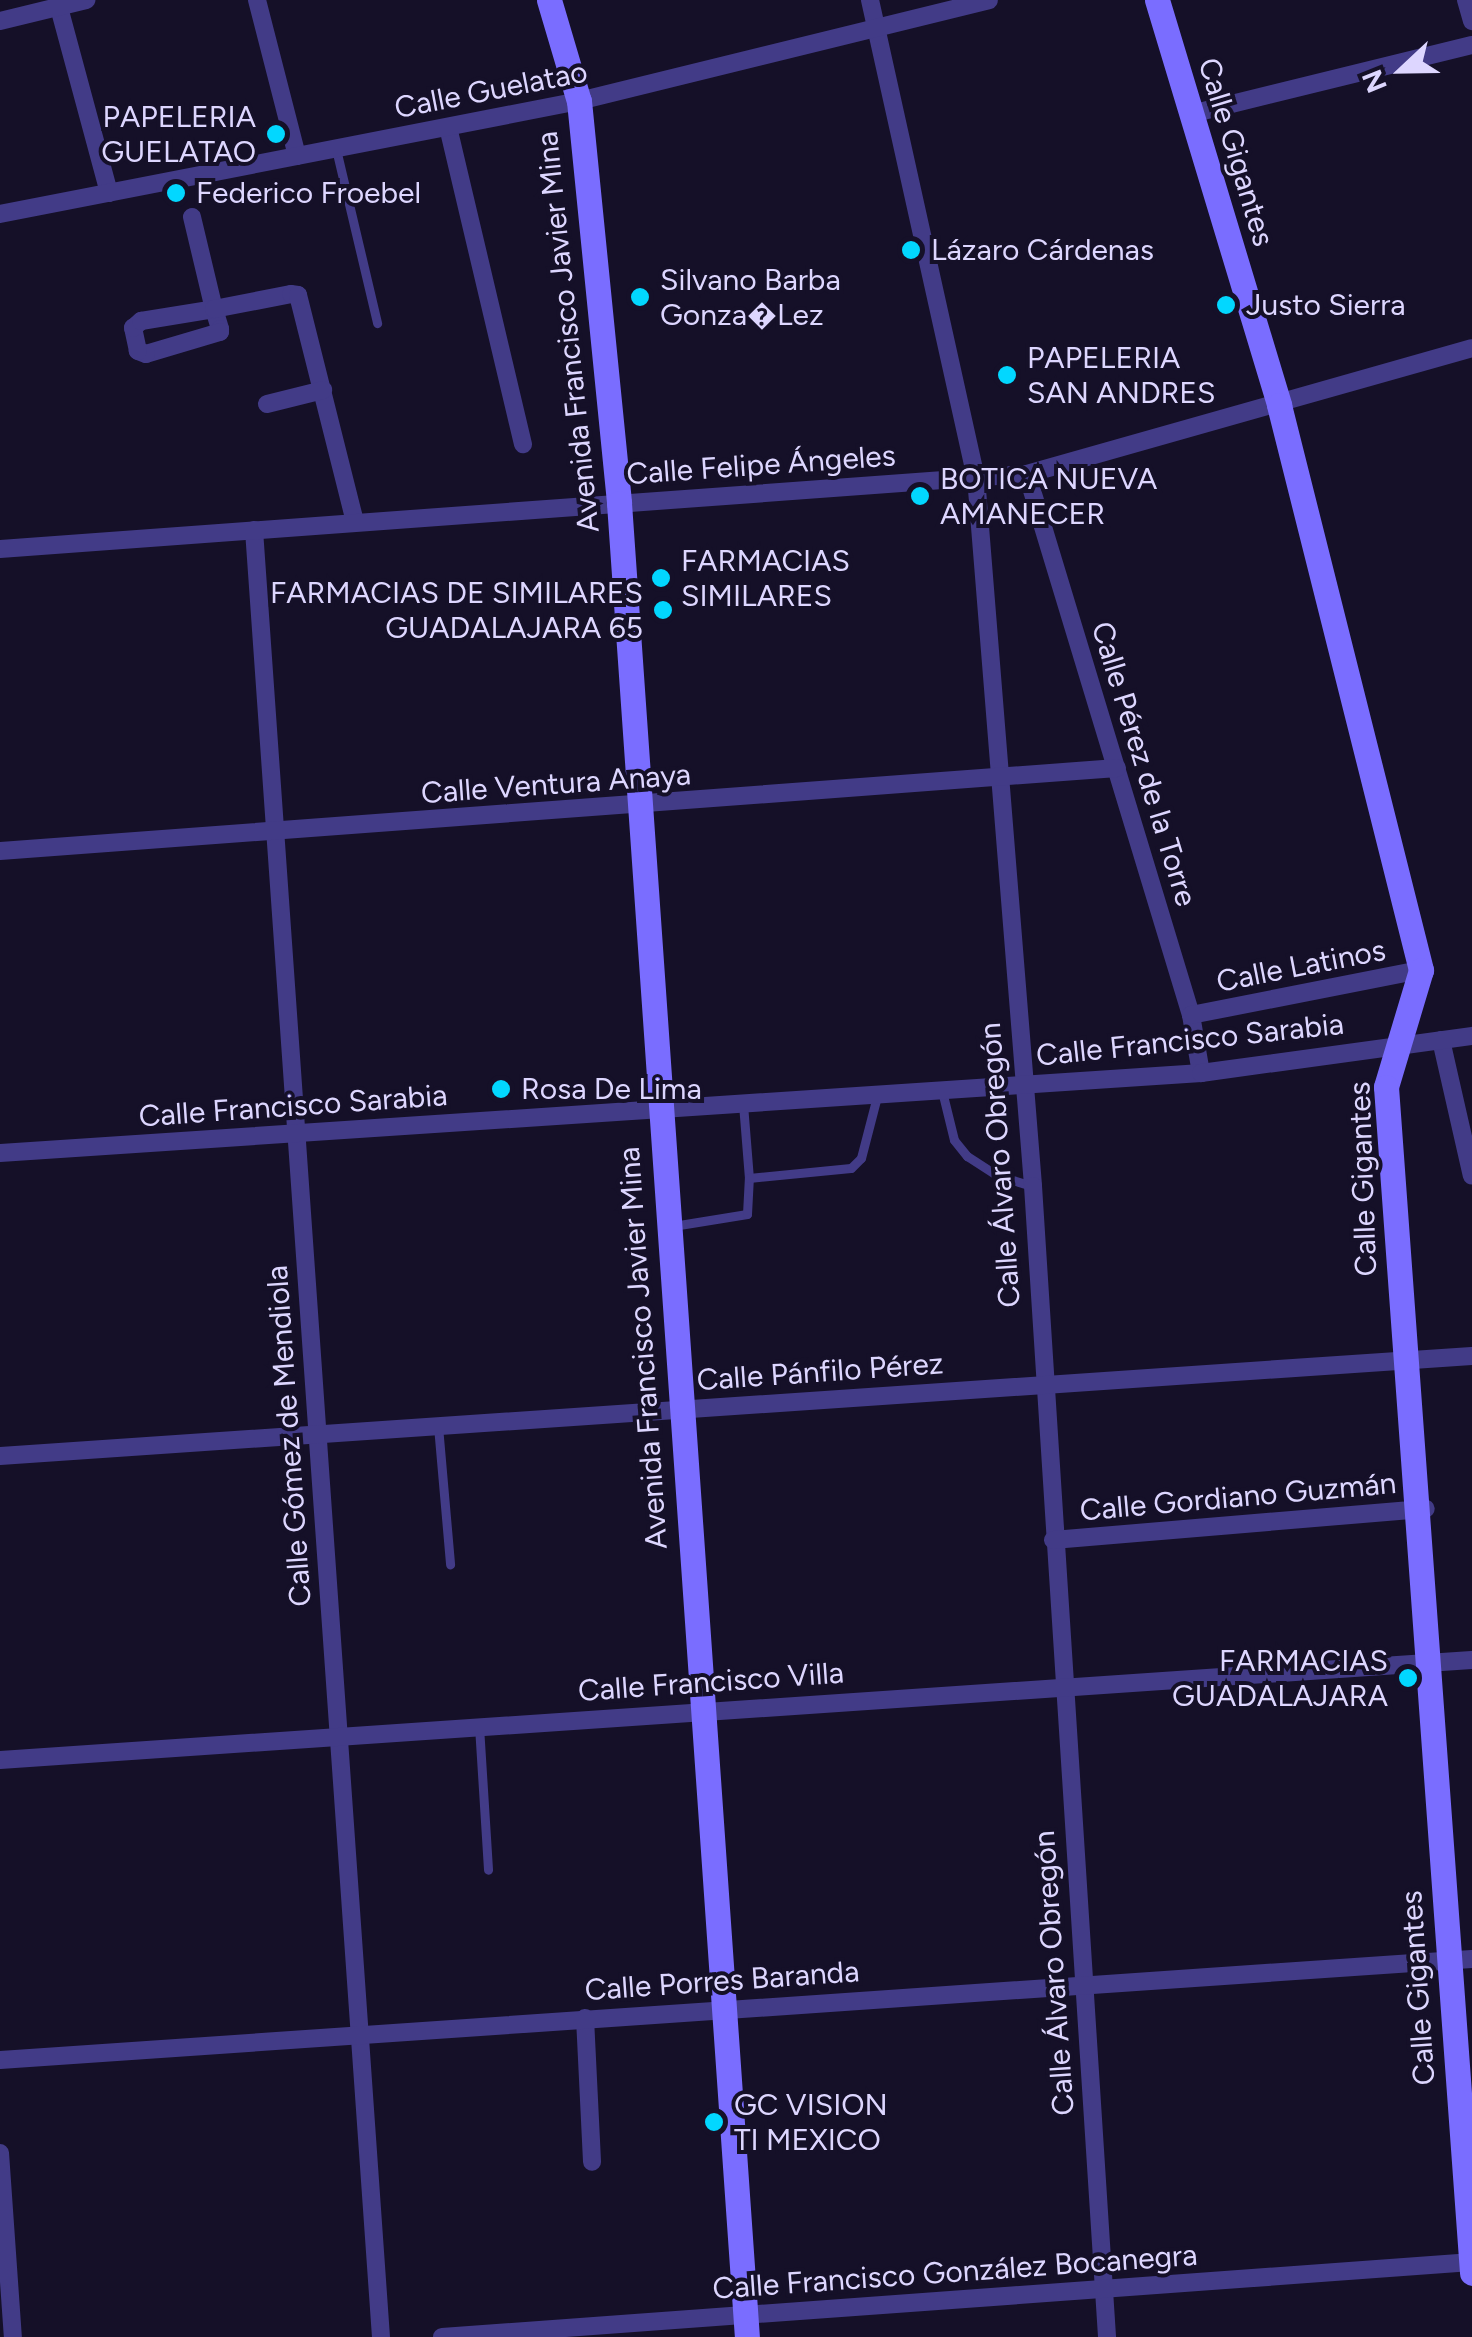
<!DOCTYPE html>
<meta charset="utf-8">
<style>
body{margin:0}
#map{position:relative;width:1472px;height:2337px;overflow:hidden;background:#151028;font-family:Figtree,sans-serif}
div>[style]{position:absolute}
.service>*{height:9px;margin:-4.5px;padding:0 4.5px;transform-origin:4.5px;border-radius:4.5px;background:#423b87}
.minor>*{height:18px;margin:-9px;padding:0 9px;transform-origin:9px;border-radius:9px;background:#423b87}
.secondary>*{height:25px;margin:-12.5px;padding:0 12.5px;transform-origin:12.5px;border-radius:12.5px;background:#7a6dff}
.dots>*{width:28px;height:28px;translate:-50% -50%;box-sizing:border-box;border:5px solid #151028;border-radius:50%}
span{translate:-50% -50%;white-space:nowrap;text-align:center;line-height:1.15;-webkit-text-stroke:8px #151028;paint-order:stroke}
.street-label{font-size:30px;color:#ddd6ff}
.poi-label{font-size:30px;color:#ddd6ff}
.right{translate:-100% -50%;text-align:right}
.left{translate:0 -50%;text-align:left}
.north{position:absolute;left:1352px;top:20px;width:100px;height:100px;-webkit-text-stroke:8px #151028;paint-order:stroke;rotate:248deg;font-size:28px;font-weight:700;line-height:40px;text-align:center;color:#ddd6ff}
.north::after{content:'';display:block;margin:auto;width:35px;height:45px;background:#ddd6ff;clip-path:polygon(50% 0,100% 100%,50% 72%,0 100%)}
</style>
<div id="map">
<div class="service">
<div style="left:336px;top:149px;width:179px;rotate:76.7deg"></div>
<div style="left:942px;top:1091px;width:50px;rotate:76.2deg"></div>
<div style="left:954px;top:1140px;width:21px;rotate:51deg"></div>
<div style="left:967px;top:1156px;width:35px;rotate:33deg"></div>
<div style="left:996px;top:1175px;width:39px;rotate:17deg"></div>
<div style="left:743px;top:1104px;width:74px;rotate:85.4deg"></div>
<div style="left:673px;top:1226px;width:75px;rotate:-9.2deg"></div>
<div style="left:747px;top:1214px;width:36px;rotate:-87deg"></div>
<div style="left:749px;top:1178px;width:102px;rotate:-5.6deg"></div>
<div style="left:851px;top:1168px;width:14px;rotate:-45deg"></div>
<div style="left:861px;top:1158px;width:64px;rotate:-75.5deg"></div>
<div style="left:438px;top:1426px;width:139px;rotate:85deg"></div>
<div style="left:479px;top:1726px;width:144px;rotate:86.4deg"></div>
</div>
<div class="minor">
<div style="left:57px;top:0;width:200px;rotate:74.9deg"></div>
<div style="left:257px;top:0;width:161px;rotate:75.6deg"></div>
<div style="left:870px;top:0;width:489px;rotate:77.5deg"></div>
<div style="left:976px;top:477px;width:711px;rotate:85.4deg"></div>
<div style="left:1033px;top:1186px;width:1153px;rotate:86.32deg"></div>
<div style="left:1466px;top:0;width:22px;rotate:74deg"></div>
<div style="left:0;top:21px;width:89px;rotate:-13.7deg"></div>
<div style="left:1191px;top:114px;width:289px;rotate:-13.8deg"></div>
<div style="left:448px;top:127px;width:326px;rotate:76.7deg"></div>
<div style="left:0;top:214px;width:590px;rotate:-11.04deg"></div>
<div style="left:579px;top:101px;width:422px;rotate:-13.8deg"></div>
<div style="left:192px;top:217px;width:95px;rotate:76.6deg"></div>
<div style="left:214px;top:309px;width:21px;rotate:73deg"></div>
<div style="left:220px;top:329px;width:3px;rotate:90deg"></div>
<div style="left:220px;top:332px;width:77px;rotate:163.4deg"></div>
<div style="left:146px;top:354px;width:9px;rotate:-159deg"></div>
<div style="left:138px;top:351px;width:24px;rotate:-102deg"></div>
<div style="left:133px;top:328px;width:11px;rotate:-41deg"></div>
<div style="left:141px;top:321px;width:74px;rotate:-9.3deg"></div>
<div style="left:214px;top:309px;width:78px;rotate:-11deg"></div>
<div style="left:291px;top:294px;width:7px;rotate:8deg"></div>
<div style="left:298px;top:295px;width:234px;rotate:75.9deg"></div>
<div style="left:267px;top:404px;width:58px;rotate:-14deg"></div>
<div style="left:1027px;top:474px;width:565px;rotate:73.14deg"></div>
<div style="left:1191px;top:1015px;width:59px;rotate:80.2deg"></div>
<div style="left:254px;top:530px;width:1811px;rotate:85.98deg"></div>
<div style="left:0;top:549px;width:1030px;rotate:-4.18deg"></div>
<div style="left:1027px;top:474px;width:462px;rotate:-15.8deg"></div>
<div style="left:0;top:851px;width:1120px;rotate:-4.25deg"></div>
<div style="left:1191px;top:1015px;width:234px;rotate:-11.1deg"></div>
<div style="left:1441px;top:1040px;width:139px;rotate:77.2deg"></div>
<div style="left:0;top:1153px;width:1204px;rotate:-3.81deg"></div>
<div style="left:1201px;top:1073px;width:274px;rotate:-7.8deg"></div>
<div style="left:0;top:1456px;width:1475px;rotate:-3.89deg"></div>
<div style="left:1053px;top:1540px;width:374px;rotate:-4.8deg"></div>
<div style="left:0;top:1760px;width:1475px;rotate:-3.89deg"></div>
<div style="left:585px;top:2018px;width:144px;rotate:87.2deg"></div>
<div style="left:0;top:2060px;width:1475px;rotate:-3.93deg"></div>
<div style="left:0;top:2153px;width:184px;rotate:86deg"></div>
<div style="left:442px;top:2337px;width:1033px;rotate:-4.16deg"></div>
</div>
<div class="secondary">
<div style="left:549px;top:0;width:105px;rotate:73.5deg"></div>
<div style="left:579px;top:101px;width:404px;rotate:84.3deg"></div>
<div style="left:619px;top:503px;width:1838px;rotate:86.01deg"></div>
<div style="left:1157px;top:0;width:423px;rotate:73.2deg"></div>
<div style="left:1279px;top:405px;width:583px;rotate:75.89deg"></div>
<div style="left:1421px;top:970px;width:122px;rotate:106.7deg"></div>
<div style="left:1386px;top:1087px;width:1189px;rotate:85.85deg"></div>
</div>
<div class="dots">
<div style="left:276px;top:134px;background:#02d7ff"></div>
<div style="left:176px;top:193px;background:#02d7ff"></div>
<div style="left:911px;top:250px;background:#02d7ff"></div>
<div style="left:640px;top:297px;background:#02d7ff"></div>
<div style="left:1226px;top:305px;background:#02d7ff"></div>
<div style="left:1007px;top:375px;background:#02d7ff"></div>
<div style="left:920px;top:496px;background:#02d7ff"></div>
<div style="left:661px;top:578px;background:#02d7ff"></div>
<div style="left:663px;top:610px;background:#02d7ff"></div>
<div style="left:501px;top:1089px;background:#02d7ff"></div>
<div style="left:1408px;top:1678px;background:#02d7ff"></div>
<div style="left:714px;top:2122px;background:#02d7ff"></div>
</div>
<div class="street-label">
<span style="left:491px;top:90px;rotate:-11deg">Calle Guelatao</span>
<span style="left:1236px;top:152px;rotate:73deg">Calle Gigantes</span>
<span style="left:568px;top:332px;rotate:-96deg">Avenida Francisco Javier Mina</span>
<span style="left:761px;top:465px;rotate:-4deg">Calle Felipe Ángeles</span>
<span style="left:1144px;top:764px;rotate:73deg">Calle Pérez de la Torre</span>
<span style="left:556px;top:784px;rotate:-4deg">Calle Ventura Anaya</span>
<span style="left:1301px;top:966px;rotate:-11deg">Calle Latinos</span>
<span style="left:1190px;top:1040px;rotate:-6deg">Calle Francisco Sarabia</span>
<span style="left:293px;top:1106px;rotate:-4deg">Calle Francisco Sarabia</span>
<span style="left:1000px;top:1165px;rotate:-94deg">Calle Álvaro Obregón</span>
<span style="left:1363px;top:1179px;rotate:-92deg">Calle Gigantes</span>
<span style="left:643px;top:1348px;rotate:-94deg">Avenida Francisco Javier Mina</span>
<span style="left:820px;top:1372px;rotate:-4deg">Calle Pánfilo Pérez</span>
<span style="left:289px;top:1436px;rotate:-94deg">Calle Gómez de Mendiola</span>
<span style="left:1238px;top:1497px;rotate:-5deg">Calle Gordiano Guzmán</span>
<span style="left:711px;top:1682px;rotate:-4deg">Calle Francisco Villa</span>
<span style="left:1054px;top:1973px;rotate:-94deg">Calle Álvaro Obregón</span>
<span style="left:722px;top:1981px;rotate:-4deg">Calle Porres Baranda</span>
<span style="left:1418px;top:1988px;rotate:-94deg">Calle Gigantes</span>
<span style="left:955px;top:2272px;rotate:-4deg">Calle Francisco González Bocanegra</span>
</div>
<div class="poi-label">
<span class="right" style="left:256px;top:134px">PAPELERIA<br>GUELATAO</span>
<span class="left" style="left:196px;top:193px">Federico Froebel</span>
<span class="left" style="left:931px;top:250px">Lázaro Cárdenas</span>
<span class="left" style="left:660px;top:297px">Silvano Barba<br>Gonza�Lez</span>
<span class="left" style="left:1246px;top:305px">Justo Sierra</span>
<span class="left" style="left:1027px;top:375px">PAPELERIA<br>SAN ANDRES</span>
<span class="left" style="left:940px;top:496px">BOTICA NUEVA<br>AMANECER</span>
<span class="left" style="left:681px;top:578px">FARMACIAS<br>SIMILARES</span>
<span class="right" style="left:643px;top:610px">FARMACIAS DE SIMILARES<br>GUADALAJARA 65</span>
<span class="left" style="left:521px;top:1089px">Rosa De Lima</span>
<span class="right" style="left:1388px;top:1678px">FARMACIAS<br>GUADALAJARA</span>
<span class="left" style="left:734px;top:2122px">GC VISION<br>TI MEXICO</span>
</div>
<div class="north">N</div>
</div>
